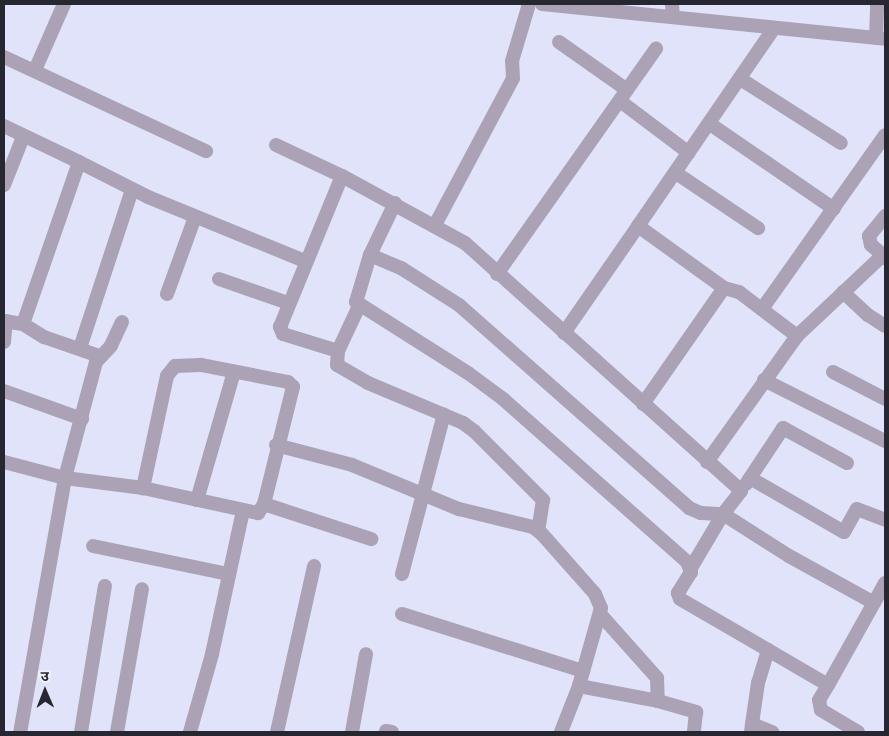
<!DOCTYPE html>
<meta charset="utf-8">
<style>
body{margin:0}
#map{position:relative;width:889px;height:736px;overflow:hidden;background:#e1e3fa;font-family:"Exo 2","Noto Sans Devanagari",sans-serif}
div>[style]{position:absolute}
.minor>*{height:14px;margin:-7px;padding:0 7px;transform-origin:7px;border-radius:7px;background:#aca2b6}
span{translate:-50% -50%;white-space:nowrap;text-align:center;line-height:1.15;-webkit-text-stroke:4px #f0f2fb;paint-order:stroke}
.frame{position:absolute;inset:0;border:5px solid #262730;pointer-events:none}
.north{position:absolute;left:20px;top:666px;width:50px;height:50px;-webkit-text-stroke:4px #f0f2fb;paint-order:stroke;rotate:359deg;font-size:14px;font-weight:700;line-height:20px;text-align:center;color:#262730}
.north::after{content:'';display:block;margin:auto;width:18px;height:22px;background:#262730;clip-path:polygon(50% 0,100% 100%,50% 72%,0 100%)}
</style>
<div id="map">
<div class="minor">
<div style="left:542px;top:4px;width:345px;rotate:5.8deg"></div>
<div style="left:672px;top:4px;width:13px;rotate:86deg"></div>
<div style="left:876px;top:38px;width:34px;rotate:-88deg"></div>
<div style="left:559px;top:42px;width:83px;rotate:35.2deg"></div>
<div style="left:4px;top:57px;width:223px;rotate:25deg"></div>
<div style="left:35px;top:70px;width:72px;rotate:-66.3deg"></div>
<div style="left:742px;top:80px;width:117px;rotate:32.5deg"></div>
<div style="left:620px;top:101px;width:86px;rotate:37deg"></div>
<div style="left:710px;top:124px;width:150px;rotate:34.4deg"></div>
<div style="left:4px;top:126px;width:83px;rotate:25.6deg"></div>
<div style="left:276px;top:145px;width:73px;rotate:25.2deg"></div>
<div style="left:676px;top:173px;width:99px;rotate:33.9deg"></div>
<div style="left:4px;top:185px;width:52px;rotate:-68.4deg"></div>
<div style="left:395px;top:203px;width:58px;rotate:115.7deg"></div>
<div style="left:370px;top:255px;width:49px;rotate:106.6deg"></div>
<div style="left:356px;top:302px;width:133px;rotate:32.4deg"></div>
<div style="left:468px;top:373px;width:44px;rotate:36.6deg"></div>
<div style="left:503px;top:399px;width:246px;rotate:41.5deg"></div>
<div style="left:687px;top:562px;width:11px;rotate:68deg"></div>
<div style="left:691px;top:572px;width:25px;rotate:122deg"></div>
<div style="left:678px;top:593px;width:6px;rotate:72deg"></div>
<div style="left:680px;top:599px;width:102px;rotate:30.1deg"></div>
<div style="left:435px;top:225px;width:166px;rotate:-62deg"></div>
<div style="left:513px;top:78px;width:17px;rotate:-93deg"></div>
<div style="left:512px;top:61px;width:59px;rotate:-73.4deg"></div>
<div style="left:638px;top:226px;width:240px;rotate:-55.5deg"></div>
<div style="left:370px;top:255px;width:34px;rotate:23deg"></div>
<div style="left:401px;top:268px;width:69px;rotate:32.5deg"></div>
<div style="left:459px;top:305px;width:307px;rotate:41.4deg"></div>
<div style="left:689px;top:508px;width:13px;rotate:23deg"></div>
<div style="left:701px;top:513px;width:22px;rotate:3deg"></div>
<div style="left:723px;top:514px;width:78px;rotate:32.5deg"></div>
<div style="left:789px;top:556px;width:97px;rotate:28.9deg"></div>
<div style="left:883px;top:255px;width:16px;rotate:-140deg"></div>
<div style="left:871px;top:245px;width:9px;rotate:-103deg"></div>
<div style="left:869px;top:236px;width:26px;rotate:-51deg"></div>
<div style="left:497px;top:274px;width:276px;rotate:-54.8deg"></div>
<div style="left:219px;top:279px;width:73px;rotate:19.2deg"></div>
<div style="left:843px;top:292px;width:34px;rotate:43deg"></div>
<div style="left:868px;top:315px;width:20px;rotate:33deg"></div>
<div style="left:167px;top:294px;width:82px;rotate:-70deg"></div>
<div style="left:359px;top:306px;width:50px;rotate:115deg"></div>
<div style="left:338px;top:351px;width:14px;rotate:94deg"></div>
<div style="left:337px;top:365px;width:36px;rotate:30deg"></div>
<div style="left:368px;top:383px;width:103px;rotate:22.8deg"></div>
<div style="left:463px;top:423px;width:14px;rotate:36deg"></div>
<div style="left:474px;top:431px;width:98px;rotate:45deg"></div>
<div style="left:543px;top:500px;width:30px;rotate:99deg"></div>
<div style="left:762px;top:309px;width:213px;rotate:-54.7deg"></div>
<div style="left:4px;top:321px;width:19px;rotate:9deg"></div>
<div style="left:23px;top:324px;width:25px;rotate:32deg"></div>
<div style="left:44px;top:337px;width:58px;rotate:19.1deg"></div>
<div style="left:122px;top:322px;width:26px;rotate:115deg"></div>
<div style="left:111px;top:346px;width:22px;rotate:133deg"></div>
<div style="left:96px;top:362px;width:120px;rotate:105deg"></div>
<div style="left:65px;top:478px;width:79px;rotate:7.3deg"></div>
<div style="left:143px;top:488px;width:118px;rotate:12.3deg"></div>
<div style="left:258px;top:513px;width:11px;rotate:-56deg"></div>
<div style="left:264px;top:504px;width:121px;rotate:-76.1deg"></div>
<div style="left:293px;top:387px;width:7px;rotate:-135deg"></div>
<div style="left:288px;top:382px;width:89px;rotate:-168.9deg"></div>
<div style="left:201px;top:365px;width:26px;rotate:178deg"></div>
<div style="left:175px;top:366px;width:13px;rotate:129deg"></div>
<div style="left:167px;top:376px;width:115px;rotate:102.1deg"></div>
<div style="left:23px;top:324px;width:171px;rotate:-70.9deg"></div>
<div style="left:79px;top:162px;width:77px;rotate:26.9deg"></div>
<div style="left:148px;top:197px;width:170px;rotate:22.2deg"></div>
<div style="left:564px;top:333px;width:130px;rotate:-55.3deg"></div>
<div style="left:638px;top:226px;width:106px;rotate:35.8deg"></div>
<div style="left:724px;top:288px;width:16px;rotate:15deg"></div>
<div style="left:739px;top:292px;width:73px;rotate:37.2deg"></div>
<div style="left:4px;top:342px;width:21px;rotate:-85deg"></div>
<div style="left:80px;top:348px;width:166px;rotate:-71.8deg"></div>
<div style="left:338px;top:351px;width:58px;rotate:-162.8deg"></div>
<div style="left:283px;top:334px;width:8px;rotate:-113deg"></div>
<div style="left:280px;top:327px;width:163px;rotate:-67.7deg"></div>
<div style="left:342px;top:176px;width:140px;rotate:28.6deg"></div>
<div style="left:465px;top:243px;width:371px;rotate:41.9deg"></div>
<div style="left:741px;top:491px;width:29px;rotate:128deg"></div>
<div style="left:723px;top:514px;width:63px;rotate:120.7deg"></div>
<div style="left:833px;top:372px;width:59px;rotate:27.4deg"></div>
<div style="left:764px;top:380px;width:136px;rotate:26.8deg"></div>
<div style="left:4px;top:391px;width:83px;rotate:19.7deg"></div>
<div style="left:643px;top:404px;width:141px;rotate:-55.1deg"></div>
<div style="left:276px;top:445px;width:79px;rotate:14.7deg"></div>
<div style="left:352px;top:465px;width:116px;rotate:22.4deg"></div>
<div style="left:459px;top:509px;width:76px;rotate:13.7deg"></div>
<div style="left:533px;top:527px;width:11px;rotate:38deg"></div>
<div style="left:542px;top:534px;width:80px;rotate:48.5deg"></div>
<div style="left:595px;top:594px;width:15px;rotate:67deg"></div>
<div style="left:601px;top:608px;width:81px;rotate:105.8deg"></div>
<div style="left:579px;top:686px;width:49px;rotate:111.4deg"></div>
<div style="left:4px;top:462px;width:63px;rotate:14.7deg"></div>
<div style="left:65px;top:478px;width:258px;rotate:100deg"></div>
<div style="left:707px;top:462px;width:155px;rotate:-54.5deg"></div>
<div style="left:797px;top:336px;width:118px;rotate:-43.3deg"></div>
<div style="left:883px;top:255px;width:4px;rotate:56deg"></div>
<div style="left:750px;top:478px;width:108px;rotate:29.9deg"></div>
<div style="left:844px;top:532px;width:26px;rotate:-61deg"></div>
<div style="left:857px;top:509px;width:30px;rotate:21deg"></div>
<div style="left:746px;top:484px;width:67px;rotate:-56.5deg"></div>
<div style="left:783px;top:428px;width:73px;rotate:28.7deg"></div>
<div style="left:197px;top:500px;width:133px;rotate:-73.9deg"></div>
<div style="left:264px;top:504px;width:113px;rotate:18.1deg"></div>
<div style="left:93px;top:546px;width:138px;rotate:11.7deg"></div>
<div style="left:402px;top:574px;width:165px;rotate:-75.3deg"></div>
<div style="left:402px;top:614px;width:190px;rotate:17.5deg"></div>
<div style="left:600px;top:614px;width:86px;rotate:48.3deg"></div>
<div style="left:657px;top:678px;width:23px;rotate:88deg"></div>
<div style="left:658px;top:701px;width:40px;rotate:16deg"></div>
<div style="left:696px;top:712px;width:20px;rotate:96deg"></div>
<div style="left:828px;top:685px;width:117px;rotate:-60.8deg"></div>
<div style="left:579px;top:686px;width:80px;rotate:10.8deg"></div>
<div style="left:752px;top:724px;width:41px;rotate:-81.7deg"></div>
<div style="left:758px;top:683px;width:34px;rotate:-73deg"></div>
<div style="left:768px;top:650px;width:69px;rotate:30.3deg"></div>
<div style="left:828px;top:685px;width:17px;rotate:121deg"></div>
<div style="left:819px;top:700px;width:10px;rotate:79deg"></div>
<div style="left:821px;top:710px;width:43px;rotate:30.7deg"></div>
<div style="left:386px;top:731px;width:6px;rotate:9deg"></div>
<div style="left:81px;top:732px;width:148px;rotate:-80.7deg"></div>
<div style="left:117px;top:732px;width:145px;rotate:-80.1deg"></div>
<div style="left:190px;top:732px;width:81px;rotate:-74.2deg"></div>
<div style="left:212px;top:654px;width:146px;rotate:-77.8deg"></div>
<div style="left:277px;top:732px;width:170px;rotate:-77.4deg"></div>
<div style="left:352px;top:732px;width:79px;rotate:-79.8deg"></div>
<div style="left:751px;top:732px;width:8px;rotate:-83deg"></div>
<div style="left:752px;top:724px;width:22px;rotate:22deg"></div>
</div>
<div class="frame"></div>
<div class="north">उ</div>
</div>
